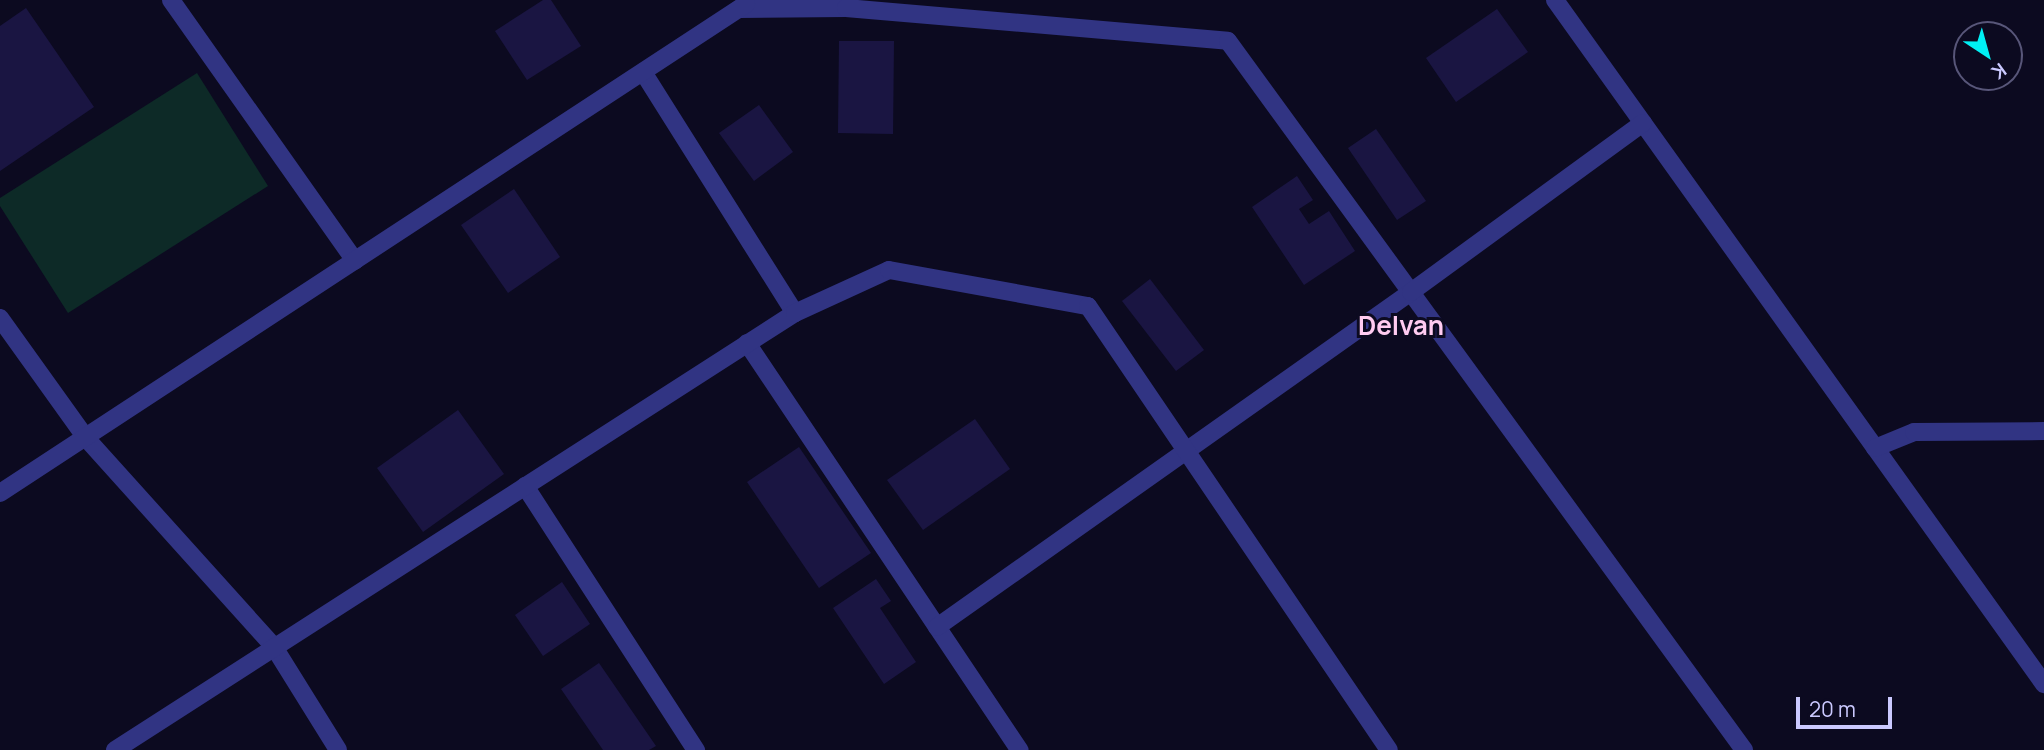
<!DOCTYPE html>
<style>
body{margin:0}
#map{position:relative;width:2044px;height:750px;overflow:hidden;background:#0c0a20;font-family:Manrope,sans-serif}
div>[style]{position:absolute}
.green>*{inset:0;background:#0d2a27}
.building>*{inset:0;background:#1a1542}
.minor>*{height:18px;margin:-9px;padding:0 9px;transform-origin:9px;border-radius:9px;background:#313483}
span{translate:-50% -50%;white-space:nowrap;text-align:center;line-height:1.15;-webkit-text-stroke:6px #0c0a20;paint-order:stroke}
.district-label{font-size:26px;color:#ffcbf0;font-weight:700}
.north{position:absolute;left:1953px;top:21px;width:70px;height:70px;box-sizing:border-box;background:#0c0a20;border:2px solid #585679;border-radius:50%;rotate:144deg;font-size:19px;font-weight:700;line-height:28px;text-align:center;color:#cbc9ff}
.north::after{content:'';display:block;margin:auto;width:24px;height:32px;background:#00f0f4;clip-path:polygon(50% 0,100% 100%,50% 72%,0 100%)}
.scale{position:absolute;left:1796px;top:697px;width:96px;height:32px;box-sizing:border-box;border:4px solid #cbc9ff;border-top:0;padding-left:9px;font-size:21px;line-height:24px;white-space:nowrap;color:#cbc9ff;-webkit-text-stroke:5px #0c0a20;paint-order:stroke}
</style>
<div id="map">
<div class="green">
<div style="clip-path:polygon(197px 73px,268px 186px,68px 313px,0 206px,0 198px)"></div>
</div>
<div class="building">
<div style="clip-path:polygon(543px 0,551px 0,581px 46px,527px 80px,495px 31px)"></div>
<div style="clip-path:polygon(26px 8px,94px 107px,0 171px,0 26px)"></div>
<div style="clip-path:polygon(1497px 9px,1528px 52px,1456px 102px,1426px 58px)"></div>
<div style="clip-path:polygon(839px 41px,894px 41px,893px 134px,838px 133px)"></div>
<div style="clip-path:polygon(759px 105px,793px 152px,754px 181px,719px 133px)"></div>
<div style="clip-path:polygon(1376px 129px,1426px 201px,1397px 220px,1348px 148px)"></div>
<div style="clip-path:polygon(1297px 176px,1313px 200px,1299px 209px,1309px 224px,1329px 211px,1355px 251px,1304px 285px,1252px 207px)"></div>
<div style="clip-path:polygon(514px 189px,560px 257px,508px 293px,461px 225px)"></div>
<div style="clip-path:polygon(1150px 279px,1204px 350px,1176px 371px,1122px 301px)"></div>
<div style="clip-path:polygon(458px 410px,504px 474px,423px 532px,377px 468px)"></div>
<div style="clip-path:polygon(975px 419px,1010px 469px,923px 530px,887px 480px)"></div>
<div style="clip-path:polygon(799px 447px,871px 553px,819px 588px,747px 482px)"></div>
<div style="clip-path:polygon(876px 579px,891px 601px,880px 608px,916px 662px,884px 684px,833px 608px)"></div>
<div style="clip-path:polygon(562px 582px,590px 624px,543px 656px,515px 615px)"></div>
<div style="clip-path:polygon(599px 663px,656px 746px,649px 750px,603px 750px,561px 689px)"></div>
</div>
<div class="minor">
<div style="left:171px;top:0;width:319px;rotate:54.8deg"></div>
<div style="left:1555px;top:0;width:841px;rotate:54.44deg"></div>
<div style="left:739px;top:9px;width:107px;rotate:-0.5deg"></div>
<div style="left:846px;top:8px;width:383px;rotate:4.9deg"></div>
<div style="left:1228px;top:41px;width:877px;rotate:53.95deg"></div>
<div style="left:643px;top:72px;width:285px;rotate:57.8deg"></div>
<div style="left:0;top:318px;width:148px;rotate:54.4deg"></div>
<div style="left:86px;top:438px;width:281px;rotate:48deg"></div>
<div style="left:274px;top:647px;width:121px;rotate:58.1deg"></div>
<div style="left:747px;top:343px;width:490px;rotate:56.2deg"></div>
<div style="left:1875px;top:448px;width:42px;rotate:-22.3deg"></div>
<div style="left:1914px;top:432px;width:130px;rotate:-0.4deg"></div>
<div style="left:525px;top:486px;width:315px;rotate:57.1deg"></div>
<div style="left:0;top:493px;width:892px;rotate:-33.24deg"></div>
<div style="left:937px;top:627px;width:580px;rotate:-35.25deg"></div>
<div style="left:1411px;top:292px;width:287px;rotate:-36.1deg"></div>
<div style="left:115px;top:750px;width:808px;rotate:-32.73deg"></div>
<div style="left:795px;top:313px;width:103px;rotate:-24.6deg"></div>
<div style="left:889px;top:270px;width:202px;rotate:10.3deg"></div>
<div style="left:1088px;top:306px;width:536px;rotate:55.87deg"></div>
</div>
<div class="district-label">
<span style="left:1401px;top:326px">Delvan</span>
</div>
<div class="north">K</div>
<div class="scale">20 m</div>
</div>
